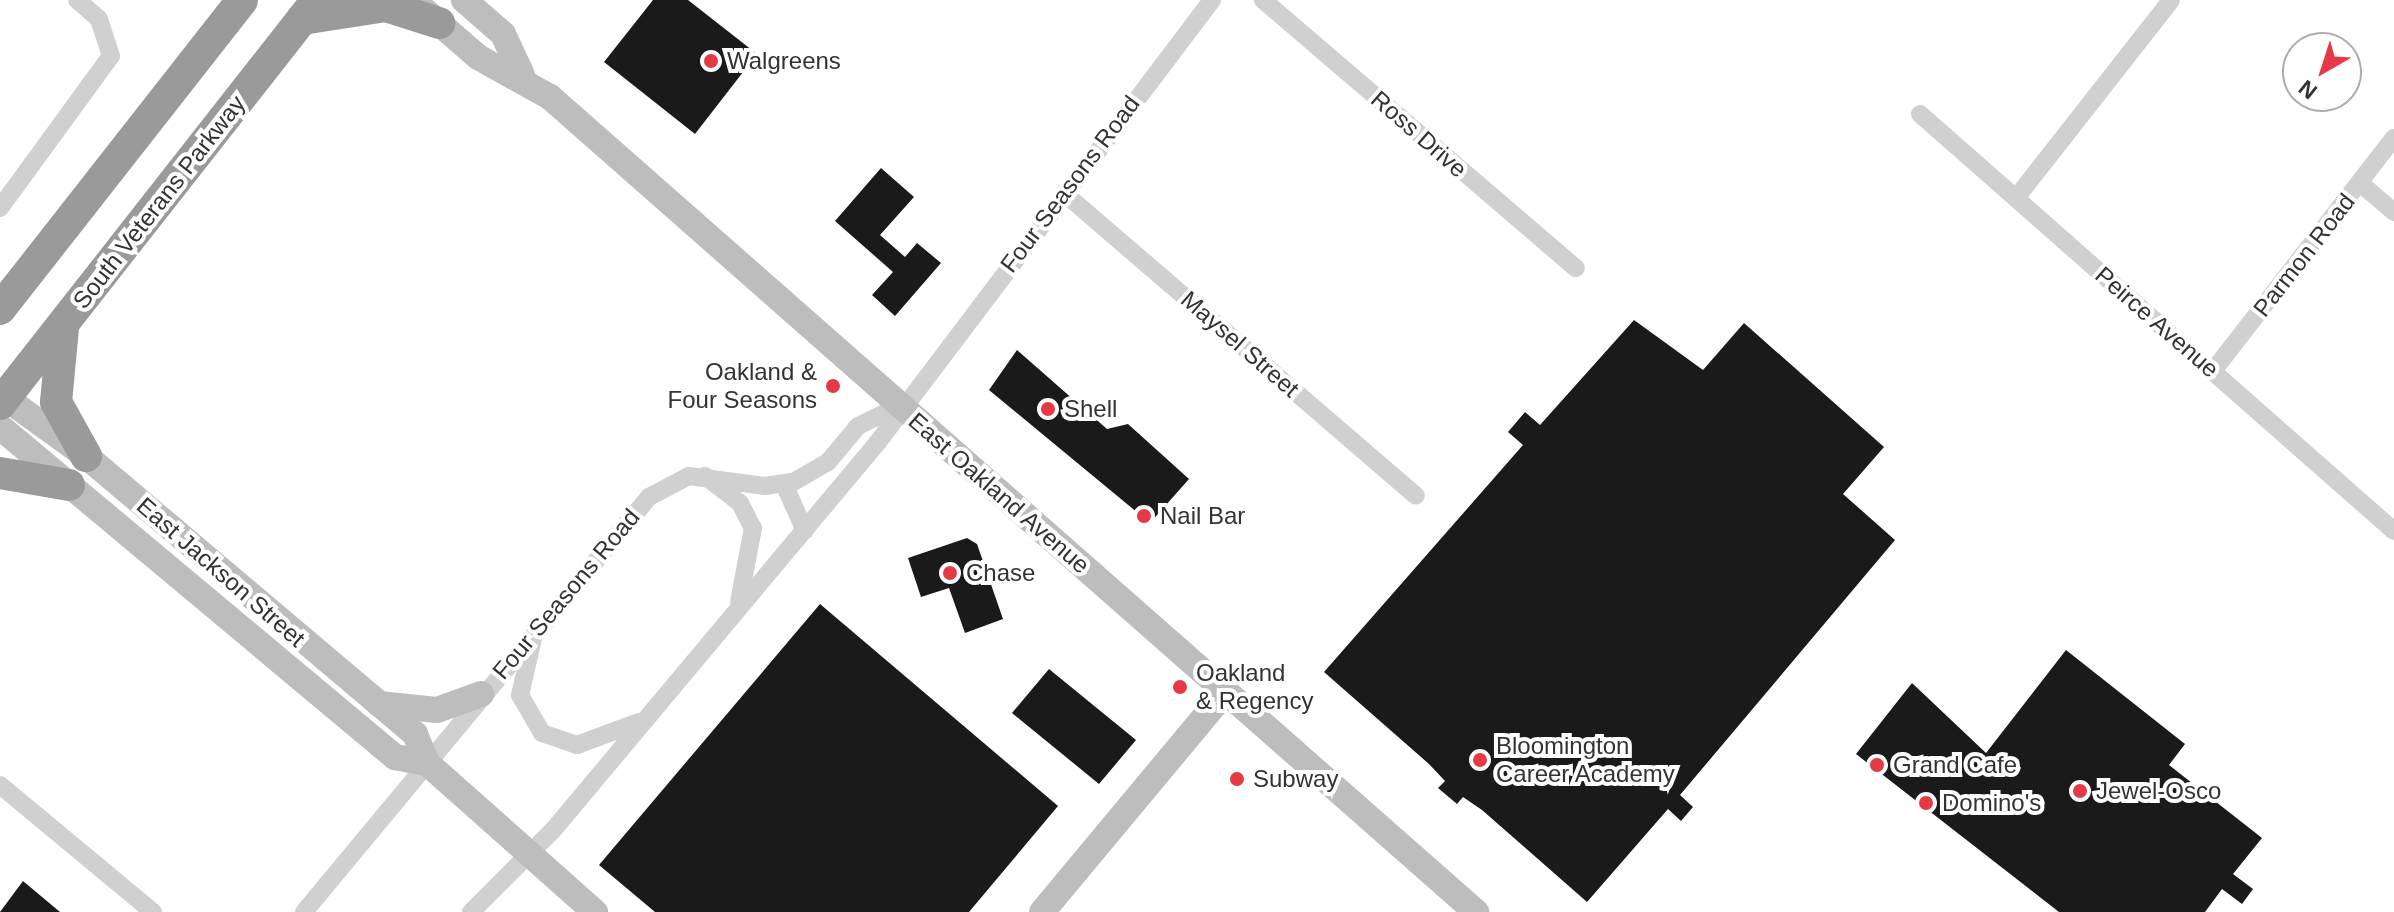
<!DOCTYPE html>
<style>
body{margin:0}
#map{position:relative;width:2394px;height:912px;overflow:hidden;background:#fff;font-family:Helvetica,sans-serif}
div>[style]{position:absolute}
.building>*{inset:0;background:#1a1a1a}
.street>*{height:18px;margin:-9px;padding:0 9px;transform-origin:9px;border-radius:9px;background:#d0d0d0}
.secondary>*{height:26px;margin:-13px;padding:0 13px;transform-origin:13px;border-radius:13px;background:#bdbdbd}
.highway>*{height:32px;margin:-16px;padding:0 16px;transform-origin:16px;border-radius:16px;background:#9a9a9a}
.dots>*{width:22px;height:22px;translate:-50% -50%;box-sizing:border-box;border:4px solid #fff;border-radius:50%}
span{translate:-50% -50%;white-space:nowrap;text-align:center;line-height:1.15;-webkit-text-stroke:8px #fff;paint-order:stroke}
.poi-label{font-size:24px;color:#333}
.left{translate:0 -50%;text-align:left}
.right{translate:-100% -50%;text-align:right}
.street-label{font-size:24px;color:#333}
.north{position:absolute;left:2282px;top:32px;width:80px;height:80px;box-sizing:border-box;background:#fff;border:2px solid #adadad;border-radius:50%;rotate:219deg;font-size:22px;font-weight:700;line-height:32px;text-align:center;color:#333}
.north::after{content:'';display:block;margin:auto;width:28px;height:36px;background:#e63946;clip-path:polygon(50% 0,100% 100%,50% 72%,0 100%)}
</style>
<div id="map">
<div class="building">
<div style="clip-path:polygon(653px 0,688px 0,757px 54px,695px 134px,604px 62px)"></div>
<div style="clip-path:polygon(881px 168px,914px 197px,880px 235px,905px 257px,917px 243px,941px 263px,895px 316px,872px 295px,893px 272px,835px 221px)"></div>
<div style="clip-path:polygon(1634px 320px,1703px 370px,1744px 323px,1884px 447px,1843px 494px,1895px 540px,1680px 795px,1693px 807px,1681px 821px,1668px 809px,1587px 902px,1482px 810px,1463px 797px,1457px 804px,1438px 788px,1445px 781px,1429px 764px,1324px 672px,1523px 445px,1508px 432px,1525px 412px,1540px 425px)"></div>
<div style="clip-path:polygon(1017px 350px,1107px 429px,1128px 424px,1189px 479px,1150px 523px,989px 390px)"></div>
<div style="clip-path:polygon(967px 538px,977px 544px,1003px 619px,965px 633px,949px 588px,921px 597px,908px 558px)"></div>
<div style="clip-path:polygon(820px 604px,1058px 806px,969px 912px,655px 912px,599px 865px)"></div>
<div style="clip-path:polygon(2066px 650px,2185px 744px,2169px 765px,2262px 838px,2233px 874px,2253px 889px,2242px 904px,2222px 889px,2205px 912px,2059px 912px,1856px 754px,1912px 683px,1986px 753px)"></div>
<div style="clip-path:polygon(1049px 669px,1136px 740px,1099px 784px,1012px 713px)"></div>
<div style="clip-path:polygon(23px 881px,60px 912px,0 912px)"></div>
</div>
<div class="street">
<div style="left:1263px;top:0;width:412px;rotate:40.6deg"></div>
<div style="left:1920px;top:114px;width:631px;rotate:41.34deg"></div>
<div style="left:2360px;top:183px;width:45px;rotate:40.5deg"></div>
<div style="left:1064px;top:193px;width:464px;rotate:40.7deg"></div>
<div style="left:2016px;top:198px;width:251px;rotate:-51.9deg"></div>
<div style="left:0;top:208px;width:188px;rotate:-53.9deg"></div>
<div style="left:111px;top:56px;width:39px;rotate:-108deg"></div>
<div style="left:99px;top:19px;width:29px;rotate:-139deg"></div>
<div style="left:2213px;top:371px;width:295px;rotate:-52.2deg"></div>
<div style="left:705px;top:476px;width:44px;rotate:37.6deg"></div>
<div style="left:740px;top:503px;width:28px;rotate:63deg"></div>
<div style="left:753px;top:528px;width:75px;rotate:100.7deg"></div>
<div style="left:784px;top:484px;width:51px;rotate:65.9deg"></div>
<div style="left:534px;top:634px;width:63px;rotate:102.9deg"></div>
<div style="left:520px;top:695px;width:44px;rotate:59.9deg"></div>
<div style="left:542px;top:733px;width:37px;rotate:19deg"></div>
<div style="left:577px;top:745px;width:66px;rotate:-20.4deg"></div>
<div style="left:0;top:785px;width:199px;rotate:39.7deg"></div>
<div style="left:304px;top:912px;width:540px;rotate:-50.26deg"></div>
<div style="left:649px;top:497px;width:45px;rotate:-27.7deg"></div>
<div style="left:689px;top:476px;width:77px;rotate:7.5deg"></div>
<div style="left:765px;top:486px;width:30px;rotate:-9deg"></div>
<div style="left:795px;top:481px;width:38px;rotate:-30deg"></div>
<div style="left:828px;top:462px;width:47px;rotate:-50.2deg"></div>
<div style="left:858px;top:426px;width:46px;rotate:-26deg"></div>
<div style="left:471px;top:912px;width:117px;rotate:-45deg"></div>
<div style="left:554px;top:829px;width:505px;rotate:-50.06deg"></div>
<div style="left:878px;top:442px;width:554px;rotate:-52.92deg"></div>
</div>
<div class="secondary">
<div style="left:464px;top:0;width:52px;rotate:41.1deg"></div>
<div style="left:503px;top:34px;width:45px;rotate:65.1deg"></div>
<div style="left:424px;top:10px;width:72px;rotate:41deg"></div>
<div style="left:478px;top:57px;width:82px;rotate:29.1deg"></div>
<div style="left:550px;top:97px;width:1234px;rotate:41.35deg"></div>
<div style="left:0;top:394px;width:106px;rotate:35.8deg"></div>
<div style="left:86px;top:456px;width:431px;rotate:40.2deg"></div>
<div style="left:415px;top:734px;width:31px;rotate:68deg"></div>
<div style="left:427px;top:763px;width:225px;rotate:41.6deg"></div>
<div style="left:0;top:427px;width:515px;rotate:39.88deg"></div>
<div style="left:395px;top:757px;width:33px;rotate:11deg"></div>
<div style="left:379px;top:704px;width:58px;rotate:5.9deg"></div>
<div style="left:437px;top:710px;width:47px;rotate:-20deg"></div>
<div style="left:1042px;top:912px;width:288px;rotate:-50.2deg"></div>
</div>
<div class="highway">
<div style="left:302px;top:19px;width:85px;rotate:-8.8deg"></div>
<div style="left:386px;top:6px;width:56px;rotate:17.8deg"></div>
<div style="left:0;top:309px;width:392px;rotate:-51.9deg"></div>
<div style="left:63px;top:328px;width:74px;rotate:95.4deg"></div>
<div style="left:56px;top:402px;width:62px;rotate:60.9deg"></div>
<div style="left:0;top:404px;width:514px;rotate:-51.88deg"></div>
<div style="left:0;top:473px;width:70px;rotate:9.9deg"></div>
</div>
<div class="dots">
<div style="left:711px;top:61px;background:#e63946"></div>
<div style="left:833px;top:386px;background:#e63946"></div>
<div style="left:1048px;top:409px;background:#e63946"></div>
<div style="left:1144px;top:516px;background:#e63946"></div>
<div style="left:950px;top:573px;background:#e63946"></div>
<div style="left:1180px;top:687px;background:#e63946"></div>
<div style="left:1480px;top:760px;background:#e63946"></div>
<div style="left:1877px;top:765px;background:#e63946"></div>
<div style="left:1237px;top:779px;background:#e63946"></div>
<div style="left:2080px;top:791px;background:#e63946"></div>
<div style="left:1926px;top:803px;background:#e63946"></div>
</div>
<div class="poi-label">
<span class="left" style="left:727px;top:61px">Walgreens</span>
<span class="right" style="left:817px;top:386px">Oakland &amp;<br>Four Seasons</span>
<span class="left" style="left:1064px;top:409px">Shell</span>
<span class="left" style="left:1160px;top:516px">Nail Bar</span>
<span class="left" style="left:966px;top:573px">Chase</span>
<span class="left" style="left:1196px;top:687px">Oakland<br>&amp; Regency</span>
<span class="left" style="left:1496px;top:760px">Bloomington<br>Career Academy</span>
<span class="left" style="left:1893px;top:765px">Grand Cafe</span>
<span class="left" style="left:1253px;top:779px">Subway</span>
<span class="left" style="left:2096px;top:791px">Jewel-Osco</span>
<span class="left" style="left:1942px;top:803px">Domino's</span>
</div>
<div class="street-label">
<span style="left:1419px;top:134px;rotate:41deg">Ross Drive</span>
<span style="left:1070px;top:184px;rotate:-53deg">Four Seasons Road</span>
<span style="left:159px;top:202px;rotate:-52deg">South Veterans Parkway</span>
<span style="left:2304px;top:255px;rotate:-52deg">Parmon Road</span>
<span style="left:2157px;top:322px;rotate:41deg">Peirce Avenue</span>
<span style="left:1240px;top:344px;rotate:41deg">Maysel Street</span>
<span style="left:999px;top:493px;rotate:41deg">East Oakland Avenue</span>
<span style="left:221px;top:572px;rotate:41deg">East Jackson Street</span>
<span style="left:566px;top:594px;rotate:-50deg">Four Seasons Road</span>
</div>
<div class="north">N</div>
</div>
